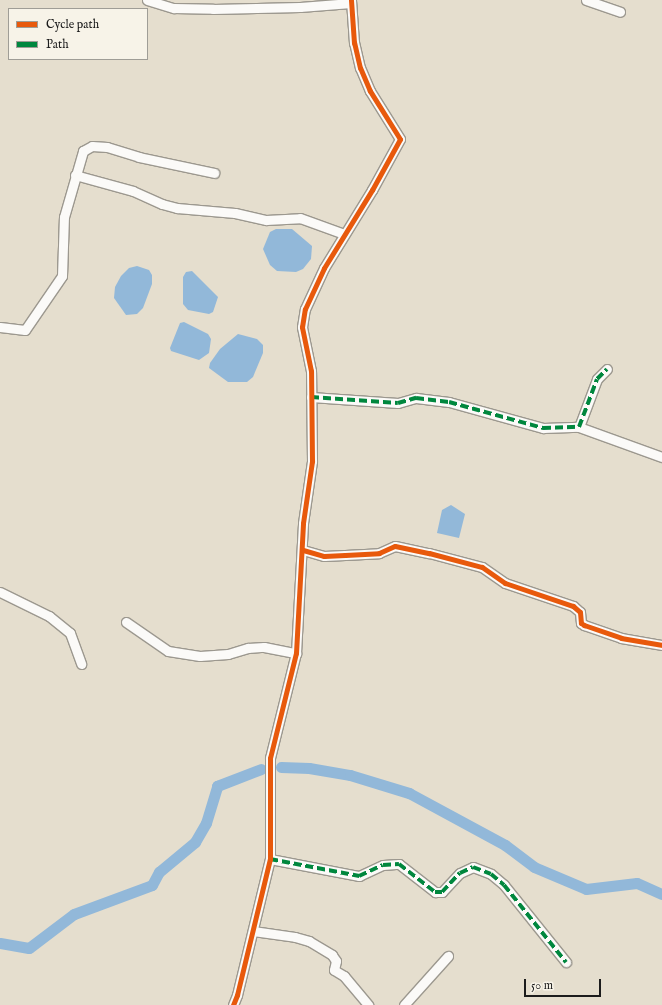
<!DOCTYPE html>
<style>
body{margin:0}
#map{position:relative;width:662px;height:1005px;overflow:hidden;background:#e5dece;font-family:"IM FELL English",serif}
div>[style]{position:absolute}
.water>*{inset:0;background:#92b8d9}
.canal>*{height:11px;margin:-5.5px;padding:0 5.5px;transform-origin:5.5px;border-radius:5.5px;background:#92b8d9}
.roads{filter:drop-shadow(1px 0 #9c988f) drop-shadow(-1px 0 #9c988f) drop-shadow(0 1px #9c988f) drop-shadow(0 -1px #9c988f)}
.street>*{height:9px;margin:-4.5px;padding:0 4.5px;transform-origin:4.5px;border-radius:4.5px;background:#fbfaf8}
.quiet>*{height:4px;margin-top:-2px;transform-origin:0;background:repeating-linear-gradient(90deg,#00873e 0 8px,transparent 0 12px)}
.cycleway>*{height:5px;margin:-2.5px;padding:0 2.5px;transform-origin:2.5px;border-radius:2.5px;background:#e8590c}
span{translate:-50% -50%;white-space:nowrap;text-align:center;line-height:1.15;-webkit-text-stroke:4px #f7f3e8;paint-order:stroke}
.legend{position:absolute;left:8px;top:8px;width:140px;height:52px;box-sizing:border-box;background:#f7f3e8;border:1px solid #9f9d96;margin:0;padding:5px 7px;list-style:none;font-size:12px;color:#1c1c1c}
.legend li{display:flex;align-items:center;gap:8px;height:20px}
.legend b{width:20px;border:1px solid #9f9d96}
.scale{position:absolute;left:524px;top:979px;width:77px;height:18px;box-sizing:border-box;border:2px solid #1c1c1c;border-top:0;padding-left:5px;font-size:12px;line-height:14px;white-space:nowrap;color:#1c1c1c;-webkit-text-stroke:3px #f7f3e8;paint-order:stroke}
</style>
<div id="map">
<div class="water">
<div style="clip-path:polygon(276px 229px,292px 229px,312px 246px,311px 259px,303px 269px,296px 272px,277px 271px,270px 265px,263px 249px,270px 232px)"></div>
<div style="clip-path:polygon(137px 266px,149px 270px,152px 275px,152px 284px,143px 308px,137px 314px,126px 315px,114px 298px,115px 287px,121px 276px,129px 268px)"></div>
<div style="clip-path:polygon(192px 271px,218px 297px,213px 312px,209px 314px,188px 310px,183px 304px,183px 277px,186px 272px)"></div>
<div style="clip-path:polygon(184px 322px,208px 334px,211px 339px,209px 353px,199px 360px,171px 351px,170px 348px,180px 323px)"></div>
<div style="clip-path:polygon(238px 334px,257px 339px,263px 345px,263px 353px,253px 377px,247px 382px,228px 382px,209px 368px,210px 363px,220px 349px)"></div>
<div style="clip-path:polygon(451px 505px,465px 514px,459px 538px,437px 533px,442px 510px)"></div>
</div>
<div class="canal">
<div style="left:281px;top:767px;width:28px;rotate:2deg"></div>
<div style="left:309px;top:768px;width:42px;rotate:9.7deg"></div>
<div style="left:350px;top:775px;width:62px;rotate:17deg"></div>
<div style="left:409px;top:793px;width:109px;rotate:28.4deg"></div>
<div style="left:505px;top:845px;width:36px;rotate:37deg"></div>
<div style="left:534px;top:867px;width:56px;rotate:22.9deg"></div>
<div style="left:586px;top:889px;width:51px;rotate:-6.7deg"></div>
<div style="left:637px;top:883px;width:27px;rotate:24deg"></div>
<div style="left:0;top:943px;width:29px;rotate:10deg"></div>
<div style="left:29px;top:948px;width:56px;rotate:-37.1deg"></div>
<div style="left:74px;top:914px;width:83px;rotate:-20.4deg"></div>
<div style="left:152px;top:885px;width:15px;rotate:-62deg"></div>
<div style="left:159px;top:872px;width:47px;rotate:-39.8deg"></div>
<div style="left:195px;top:842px;width:22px;rotate:-60deg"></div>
<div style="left:206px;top:823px;width:39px;rotate:-73deg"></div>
<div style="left:217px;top:786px;width:47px;rotate:-21.1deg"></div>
</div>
<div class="roads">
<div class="street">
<div style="left:147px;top:0;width:28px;rotate:17deg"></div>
<div style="left:174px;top:8px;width:39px;rotate:1deg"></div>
<div style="left:213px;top:9px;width:87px;rotate:-1.3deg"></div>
<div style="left:300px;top:7px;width:51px;rotate:-4.5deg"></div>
<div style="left:586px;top:0;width:36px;rotate:19deg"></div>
<div style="left:75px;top:175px;width:60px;rotate:15.4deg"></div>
<div style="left:133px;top:191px;width:32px;rotate:24deg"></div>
<div style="left:162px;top:204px;width:16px;rotate:15deg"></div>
<div style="left:177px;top:208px;width:58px;rotate:4.9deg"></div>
<div style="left:235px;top:213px;width:32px;rotate:13deg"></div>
<div style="left:266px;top:220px;width:34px;rotate:-3deg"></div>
<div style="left:300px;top:218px;width:47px;rotate:20deg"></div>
<div style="left:0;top:327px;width:25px;rotate:7deg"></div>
<div style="left:25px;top:330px;width:65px;rotate:-55.6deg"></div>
<div style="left:62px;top:276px;width:59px;rotate:-88.1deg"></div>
<div style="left:64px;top:217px;width:69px;rotate:-73.9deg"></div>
<div style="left:83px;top:151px;width:10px;rotate:-29deg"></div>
<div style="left:92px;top:146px;width:15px;rotate:4deg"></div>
<div style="left:107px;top:147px;width:34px;rotate:17deg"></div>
<div style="left:139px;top:157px;width:77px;rotate:12deg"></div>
<div style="left:311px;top:397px;width:87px;rotate:3.9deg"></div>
<div style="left:398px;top:403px;width:19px;rotate:-16deg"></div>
<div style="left:416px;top:398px;width:33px;rotate:7deg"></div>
<div style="left:449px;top:402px;width:98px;rotate:15.5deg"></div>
<div style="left:543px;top:428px;width:36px;rotate:-2deg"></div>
<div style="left:579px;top:427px;width:51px;rotate:-69.4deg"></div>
<div style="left:597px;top:379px;width:14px;rotate:-45deg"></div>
<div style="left:579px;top:427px;width:88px;rotate:19.9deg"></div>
<div style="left:303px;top:550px;width:22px;rotate:16deg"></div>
<div style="left:324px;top:556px;width:21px;rotate:-3deg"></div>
<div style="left:345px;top:555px;width:34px;rotate:-3deg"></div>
<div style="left:379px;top:553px;width:17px;rotate:-24deg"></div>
<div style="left:395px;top:546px;width:35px;rotate:12deg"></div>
<div style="left:429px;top:553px;width:55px;rotate:14.8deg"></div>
<div style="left:482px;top:567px;width:28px;rotate:35deg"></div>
<div style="left:505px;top:583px;width:72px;rotate:18.7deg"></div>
<div style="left:573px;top:606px;width:9px;rotate:41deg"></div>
<div style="left:580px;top:612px;width:11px;rotate:85deg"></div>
<div style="left:581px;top:623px;width:4px;rotate:34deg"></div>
<div style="left:584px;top:625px;width:39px;rotate:19deg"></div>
<div style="left:621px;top:638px;width:42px;rotate:9.7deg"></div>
<div style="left:0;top:592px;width:55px;rotate:26.1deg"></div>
<div style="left:49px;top:616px;width:27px;rotate:39deg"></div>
<div style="left:70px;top:633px;width:33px;rotate:70deg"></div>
<div style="left:126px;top:622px;width:51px;rotate:34.6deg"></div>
<div style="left:168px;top:651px;width:32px;rotate:9deg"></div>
<div style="left:200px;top:656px;width:28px;rotate:-4deg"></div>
<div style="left:228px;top:654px;width:21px;rotate:-17deg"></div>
<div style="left:248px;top:648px;width:16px;rotate:-4deg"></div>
<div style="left:264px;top:647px;width:33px;rotate:11deg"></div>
<div style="left:270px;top:859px;width:91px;rotate:10.8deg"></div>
<div style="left:359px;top:876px;width:26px;rotate:-25deg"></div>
<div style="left:383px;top:865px;width:16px;rotate:-4deg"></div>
<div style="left:399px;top:864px;width:46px;rotate:37.9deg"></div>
<div style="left:435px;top:892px;width:7px"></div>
<div style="left:442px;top:892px;width:26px;rotate:-47deg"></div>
<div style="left:460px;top:873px;width:14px;rotate:-25deg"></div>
<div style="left:473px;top:867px;width:19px;rotate:21deg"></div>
<div style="left:491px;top:874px;width:17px;rotate:40deg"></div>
<div style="left:504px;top:885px;width:99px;rotate:51.2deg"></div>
<div style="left:253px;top:931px;width:42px;rotate:8.1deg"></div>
<div style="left:295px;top:937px;width:15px;rotate:16deg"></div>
<div style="left:309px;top:941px;width:27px;rotate:31deg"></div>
<div style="left:332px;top:955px;width:7px;rotate:56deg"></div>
<div style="left:336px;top:961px;width:9px;rotate:103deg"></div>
<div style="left:334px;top:970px;width:12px;rotate:31deg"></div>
<div style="left:344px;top:976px;width:38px;rotate:50deg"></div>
<div style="left:233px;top:1005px;width:11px;rotate:-68deg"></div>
<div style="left:237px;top:995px;width:140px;rotate:-76.4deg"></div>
<div style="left:270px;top:859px;width:101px;rotate:-90deg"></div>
<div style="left:270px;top:758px;width:108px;rotate:-76.1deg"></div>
<div style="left:296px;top:653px;width:130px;rotate:-86.9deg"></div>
<div style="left:303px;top:523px;width:63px;rotate:-81.7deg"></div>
<div style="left:312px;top:461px;width:90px;rotate:-90.6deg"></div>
<div style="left:311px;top:371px;width:45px;rotate:-101.6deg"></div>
<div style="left:302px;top:327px;width:18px;rotate:-81deg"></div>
<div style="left:305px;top:309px;width:45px;rotate:-65.1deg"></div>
<div style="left:324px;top:268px;width:92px;rotate:-58.4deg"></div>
<div style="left:372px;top:190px;width:58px;rotate:-61.2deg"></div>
<div style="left:400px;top:139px;width:57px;rotate:-122deg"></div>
<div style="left:370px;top:91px;width:25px;rotate:-113deg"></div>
<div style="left:360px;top:68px;width:26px;rotate:-103deg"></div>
<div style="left:354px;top:43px;width:43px;rotate:-94deg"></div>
<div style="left:404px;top:1005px;width:66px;rotate:-48.1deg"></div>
</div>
</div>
<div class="quiet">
<div style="left:311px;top:397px;width:87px;rotate:3.9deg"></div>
<div style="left:398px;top:403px;width:19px;rotate:-16deg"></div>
<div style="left:416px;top:398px;width:33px;rotate:7deg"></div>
<div style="left:449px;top:402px;width:98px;rotate:15.5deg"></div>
<div style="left:543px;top:428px;width:36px;rotate:-2deg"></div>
<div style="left:579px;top:427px;width:51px;rotate:-69.4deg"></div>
<div style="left:597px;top:379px;width:14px;rotate:-45deg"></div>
<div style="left:270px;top:859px;width:91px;rotate:10.8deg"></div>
<div style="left:359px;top:876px;width:26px;rotate:-25deg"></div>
<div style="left:383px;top:865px;width:16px;rotate:-4deg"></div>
<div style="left:399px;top:864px;width:46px;rotate:37.9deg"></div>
<div style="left:435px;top:892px;width:7px"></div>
<div style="left:442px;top:892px;width:26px;rotate:-47deg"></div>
<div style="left:460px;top:873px;width:14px;rotate:-25deg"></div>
<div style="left:473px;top:867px;width:19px;rotate:21deg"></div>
<div style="left:491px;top:874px;width:17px;rotate:40deg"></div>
<div style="left:504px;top:885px;width:99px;rotate:51.2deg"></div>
</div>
<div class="cycleway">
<div style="left:303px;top:550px;width:22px;rotate:16deg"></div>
<div style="left:324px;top:556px;width:21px;rotate:-3deg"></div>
<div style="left:345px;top:555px;width:34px;rotate:-3deg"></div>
<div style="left:379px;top:553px;width:17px;rotate:-24deg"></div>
<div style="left:395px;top:546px;width:35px;rotate:12deg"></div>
<div style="left:429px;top:553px;width:55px;rotate:14.8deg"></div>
<div style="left:482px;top:567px;width:28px;rotate:35deg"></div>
<div style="left:505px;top:583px;width:72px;rotate:18.7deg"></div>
<div style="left:573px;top:606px;width:9px;rotate:41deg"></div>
<div style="left:580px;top:612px;width:11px;rotate:85deg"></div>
<div style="left:581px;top:623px;width:4px;rotate:34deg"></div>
<div style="left:584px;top:625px;width:39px;rotate:19deg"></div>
<div style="left:621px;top:638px;width:42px;rotate:9.7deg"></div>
<div style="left:233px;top:1005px;width:11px;rotate:-68deg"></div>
<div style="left:237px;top:995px;width:140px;rotate:-76.4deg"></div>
<div style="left:270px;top:859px;width:101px;rotate:-90deg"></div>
<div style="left:270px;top:758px;width:108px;rotate:-76.1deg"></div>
<div style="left:296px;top:653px;width:130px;rotate:-86.9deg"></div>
<div style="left:303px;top:523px;width:63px;rotate:-81.7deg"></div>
<div style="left:312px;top:461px;width:90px;rotate:-90.6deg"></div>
<div style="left:311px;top:371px;width:45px;rotate:-101.6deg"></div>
<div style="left:302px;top:327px;width:18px;rotate:-81deg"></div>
<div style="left:305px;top:309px;width:45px;rotate:-65.1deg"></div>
<div style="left:324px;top:268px;width:92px;rotate:-58.4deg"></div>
<div style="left:372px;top:190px;width:58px;rotate:-61.2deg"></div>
<div style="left:400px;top:139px;width:57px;rotate:-122deg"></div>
<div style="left:370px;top:91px;width:25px;rotate:-113deg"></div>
<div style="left:360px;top:68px;width:26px;rotate:-103deg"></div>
<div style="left:354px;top:43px;width:43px;rotate:-94deg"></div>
</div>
<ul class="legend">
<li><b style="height:5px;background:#e8590c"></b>Cycle path</li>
<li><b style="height:5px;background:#00873e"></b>Path</li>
</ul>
<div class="scale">50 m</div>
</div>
